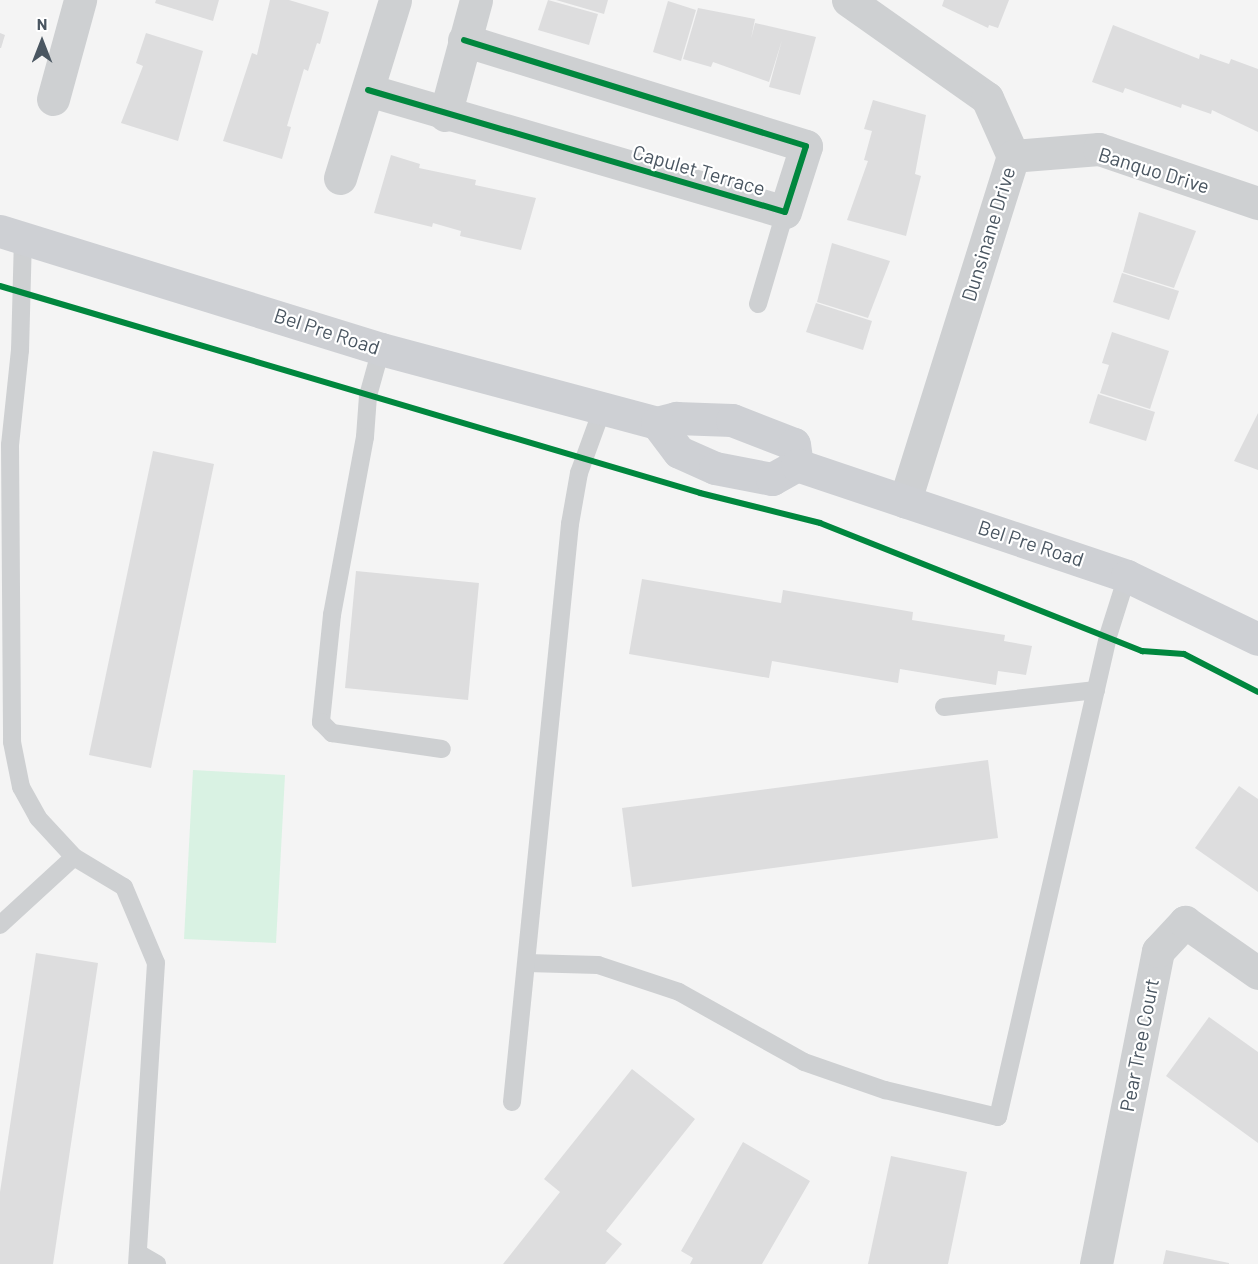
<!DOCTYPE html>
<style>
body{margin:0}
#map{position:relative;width:1258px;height:1264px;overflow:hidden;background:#f4f4f4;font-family:Barlow,sans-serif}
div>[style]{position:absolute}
.green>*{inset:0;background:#d9f2e3}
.building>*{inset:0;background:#ddddde}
.service>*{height:18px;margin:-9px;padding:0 9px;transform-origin:9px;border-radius:9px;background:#ced0d2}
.minor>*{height:33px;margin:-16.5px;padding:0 16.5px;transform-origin:16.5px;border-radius:16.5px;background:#ced0d2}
.secondary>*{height:33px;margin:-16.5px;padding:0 16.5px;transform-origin:16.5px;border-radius:16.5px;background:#ced0d4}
.cycleway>*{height:6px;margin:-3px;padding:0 3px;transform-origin:3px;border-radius:3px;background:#00873e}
span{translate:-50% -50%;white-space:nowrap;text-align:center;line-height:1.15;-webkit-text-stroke:4.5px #fff;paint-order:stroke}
.street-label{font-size:20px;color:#4a5661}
.north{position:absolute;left:12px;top:12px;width:60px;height:60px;-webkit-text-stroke:4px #fff;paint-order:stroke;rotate:0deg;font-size:16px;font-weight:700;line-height:24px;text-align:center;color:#4a5661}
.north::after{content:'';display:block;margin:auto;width:21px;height:27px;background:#4a5661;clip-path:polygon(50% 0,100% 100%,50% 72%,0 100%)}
</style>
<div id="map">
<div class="green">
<div style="clip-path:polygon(193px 770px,285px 775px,276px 943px,184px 939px)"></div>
</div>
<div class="building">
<div style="clip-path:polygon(156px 0,219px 0,213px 21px,155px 3px)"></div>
<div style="clip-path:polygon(270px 0,289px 0,329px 12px,320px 44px,317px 43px,308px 71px,304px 69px,287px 126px,291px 127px,282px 159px,223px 141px,252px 53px,257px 55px)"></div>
<div style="clip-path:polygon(548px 0,598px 14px,589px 45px,538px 30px)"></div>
<div style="clip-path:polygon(556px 0,608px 0,604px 14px)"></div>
<div style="clip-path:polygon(944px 0,1009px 0,998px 28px,989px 25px,988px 28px,942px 6px)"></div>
<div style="clip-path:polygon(668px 1px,696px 10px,681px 61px,653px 52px)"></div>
<div style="clip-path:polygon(698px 8px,755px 19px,751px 39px,755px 23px,816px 37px,800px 95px,769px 87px,782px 40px,769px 82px,713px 62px,711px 67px,683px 59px)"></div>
<div style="clip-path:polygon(1113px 25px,1199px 59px,1200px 54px,1229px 64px,1231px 59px,1258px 69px,1258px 132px,1212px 110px,1211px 114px,1182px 104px,1181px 108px,1125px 88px,1123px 93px,1092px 82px)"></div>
<div style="clip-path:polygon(0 33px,5px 35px,1px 48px,0 48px)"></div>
<div style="clip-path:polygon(146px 33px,203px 51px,178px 141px,121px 123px,143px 66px,136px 63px)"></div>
<div style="clip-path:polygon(873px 100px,926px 115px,915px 174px,921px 176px,906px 236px,847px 220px,868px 161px,864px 160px,872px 131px,864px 129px)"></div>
<div style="clip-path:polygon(391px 155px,420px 164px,419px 168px,476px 180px,475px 185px,536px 198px,521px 250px,460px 236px,461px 231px,433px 223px,432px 227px,374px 213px)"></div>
<div style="clip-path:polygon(1139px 212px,1196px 231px,1174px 288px,1123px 272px)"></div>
<div style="clip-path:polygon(832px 243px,890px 261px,868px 318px,817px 302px)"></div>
<div style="clip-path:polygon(1122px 273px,1179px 291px,1169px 320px,1113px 302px)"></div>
<div style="clip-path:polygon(816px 303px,872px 321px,863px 350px,806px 332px)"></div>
<div style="clip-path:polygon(1112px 332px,1169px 351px,1150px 409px,1100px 393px,1109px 365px,1102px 363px)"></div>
<div style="clip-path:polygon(1098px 394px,1155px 412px,1146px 441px,1089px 423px)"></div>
<div style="clip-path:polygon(1258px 413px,1258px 470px,1234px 461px)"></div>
<div style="clip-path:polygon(153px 451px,214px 464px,151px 768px,89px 755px)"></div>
<div style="clip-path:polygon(356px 571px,479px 583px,468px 700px,345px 688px)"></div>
<div style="clip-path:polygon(642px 579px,781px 603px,783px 590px,913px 612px,912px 620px,1005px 635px,1004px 641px,1032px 646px,1026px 675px,998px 671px,996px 685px,900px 669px,898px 683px,772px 661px,769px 678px,629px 654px)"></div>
<div style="clip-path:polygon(988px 760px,998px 838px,632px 887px,622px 808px)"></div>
<div style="clip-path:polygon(1239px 786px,1258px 799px,1258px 892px,1195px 848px)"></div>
<div style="clip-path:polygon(36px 953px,98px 963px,53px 1264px,0 1264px,0 1192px)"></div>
<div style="clip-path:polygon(1209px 1017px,1258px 1052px,1258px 1143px,1166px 1076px)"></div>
<div style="clip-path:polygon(632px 1069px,695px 1119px,606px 1231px,622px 1244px,605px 1264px,503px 1264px,560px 1192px,544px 1179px)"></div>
<div style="clip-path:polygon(743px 1142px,810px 1181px,762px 1264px,690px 1264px,693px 1258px,681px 1251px)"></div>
<div style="clip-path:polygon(891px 1156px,967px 1172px,948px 1264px,868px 1264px)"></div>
<div style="clip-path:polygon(1166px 1250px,1229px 1263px,1229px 1264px,1163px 1264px)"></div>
</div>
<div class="service">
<div style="left:23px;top:237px;width:113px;rotate:91.5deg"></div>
<div style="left:20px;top:350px;width:96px;rotate:96deg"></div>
<div style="left:10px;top:445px;width:297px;rotate:89.6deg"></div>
<div style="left:12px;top:742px;width:46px;rotate:78.7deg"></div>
<div style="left:21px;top:787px;width:35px;rotate:61deg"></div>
<div style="left:38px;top:818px;width:53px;rotate:47.3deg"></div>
<div style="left:758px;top:304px;width:96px;rotate:-73.6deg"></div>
<div style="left:381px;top:349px;width:49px;rotate:105.5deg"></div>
<div style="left:368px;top:396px;width:41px;rotate:94.2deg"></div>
<div style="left:365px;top:437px;width:181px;rotate:100.5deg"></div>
<div style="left:332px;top:615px;width:108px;rotate:95.9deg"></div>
<div style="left:321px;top:722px;width:16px;rotate:45deg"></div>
<div style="left:332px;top:733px;width:111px;rotate:8.3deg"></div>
<div style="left:944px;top:707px;width:153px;rotate:-6.4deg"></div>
<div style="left:0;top:925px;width:100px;rotate:-42.6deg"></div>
<div style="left:74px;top:857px;width:58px;rotate:31deg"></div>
<div style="left:124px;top:887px;width:82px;rotate:67.2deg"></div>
<div style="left:156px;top:963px;width:302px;rotate:93.6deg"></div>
<div style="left:527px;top:963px;width:71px;rotate:1.6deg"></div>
<div style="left:598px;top:965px;width:85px;rotate:18.4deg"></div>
<div style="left:679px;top:992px;width:143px;rotate:29.2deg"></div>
<div style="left:804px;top:1062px;width:86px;rotate:19.1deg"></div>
<div style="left:885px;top:1090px;width:116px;rotate:13.4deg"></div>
<div style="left:998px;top:1117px;width:493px;rotate:-77.1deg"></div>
<div style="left:1108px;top:636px;width:63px;rotate:-72.4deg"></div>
<div style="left:512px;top:1102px;width:581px;rotate:-84.27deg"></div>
<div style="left:570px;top:524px;width:52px;rotate:-80deg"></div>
<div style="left:579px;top:473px;width:70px;rotate:-70deg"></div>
<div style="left:138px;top:1253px;width:22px;rotate:30deg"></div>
</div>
<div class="minor">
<div style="left:848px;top:0;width:170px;rotate:35.2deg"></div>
<div style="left:987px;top:98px;width:64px;rotate:65.9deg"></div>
<div style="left:1013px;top:156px;width:362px;rotate:107.4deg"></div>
<div style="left:368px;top:90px;width:434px;rotate:16.3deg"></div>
<div style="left:785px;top:212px;width:69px;rotate:-72.3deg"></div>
<div style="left:806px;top:146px;width:358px;rotate:-162.8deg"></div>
<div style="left:53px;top:99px;width:103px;rotate:-74.7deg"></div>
<div style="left:445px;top:115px;width:119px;rotate:-74.9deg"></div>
<div style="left:1013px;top:156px;width:86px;rotate:-4.7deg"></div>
<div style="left:1099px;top:149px;width:168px;rotate:18.8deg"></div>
<div style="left:340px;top:178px;width:186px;rotate:-72.8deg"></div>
<div style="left:1096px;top:1264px;width:319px;rotate:-78.8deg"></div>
<div style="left:1158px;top:951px;width:40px;rotate:-47deg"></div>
<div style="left:1185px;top:922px;width:89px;rotate:34.9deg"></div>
</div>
<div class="secondary">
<div style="left:0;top:231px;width:399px;rotate:17.2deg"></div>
<div style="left:381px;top:349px;width:286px;rotate:15deg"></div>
<div style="left:657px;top:423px;width:20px;rotate:-15deg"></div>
<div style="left:676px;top:418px;width:56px;rotate:2deg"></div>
<div style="left:732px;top:420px;width:66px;rotate:21.2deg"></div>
<div style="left:794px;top:444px;width:21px;rotate:82deg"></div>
<div style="left:657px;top:423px;width:36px;rotate:53deg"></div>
<div style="left:679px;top:452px;width:39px;rotate:24deg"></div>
<div style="left:715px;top:468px;width:58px;rotate:10.9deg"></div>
<div style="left:772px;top:479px;width:29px;rotate:-29deg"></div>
<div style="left:797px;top:465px;width:348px;rotate:18.6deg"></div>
<div style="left:1127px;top:576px;width:145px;rotate:25.7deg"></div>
</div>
<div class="cycleway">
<div style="left:368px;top:90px;width:434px;rotate:16.3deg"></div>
<div style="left:785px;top:212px;width:69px;rotate:-72.3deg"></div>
<div style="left:806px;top:146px;width:358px;rotate:-162.8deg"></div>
<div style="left:0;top:286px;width:730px;rotate:16.47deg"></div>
<div style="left:700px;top:493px;width:124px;rotate:14deg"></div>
<div style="left:820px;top:523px;width:347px;rotate:21.7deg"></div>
<div style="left:1142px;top:651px;width:42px;rotate:4.1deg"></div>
<div style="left:1184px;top:654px;width:83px;rotate:27.2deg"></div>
</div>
<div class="street-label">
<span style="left:699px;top:170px;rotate:16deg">Capulet Terrace</span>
<span style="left:1154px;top:170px;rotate:17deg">Banquo Drive</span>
<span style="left:988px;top:234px;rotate:-73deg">Dunsinane Drive</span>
<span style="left:327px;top:331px;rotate:18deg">Bel Pre Road</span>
<span style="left:1031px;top:543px;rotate:18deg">Bel Pre Road</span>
<span style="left:1139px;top:1045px;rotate:-79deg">Pear Tree Court</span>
</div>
<div class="north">N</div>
</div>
